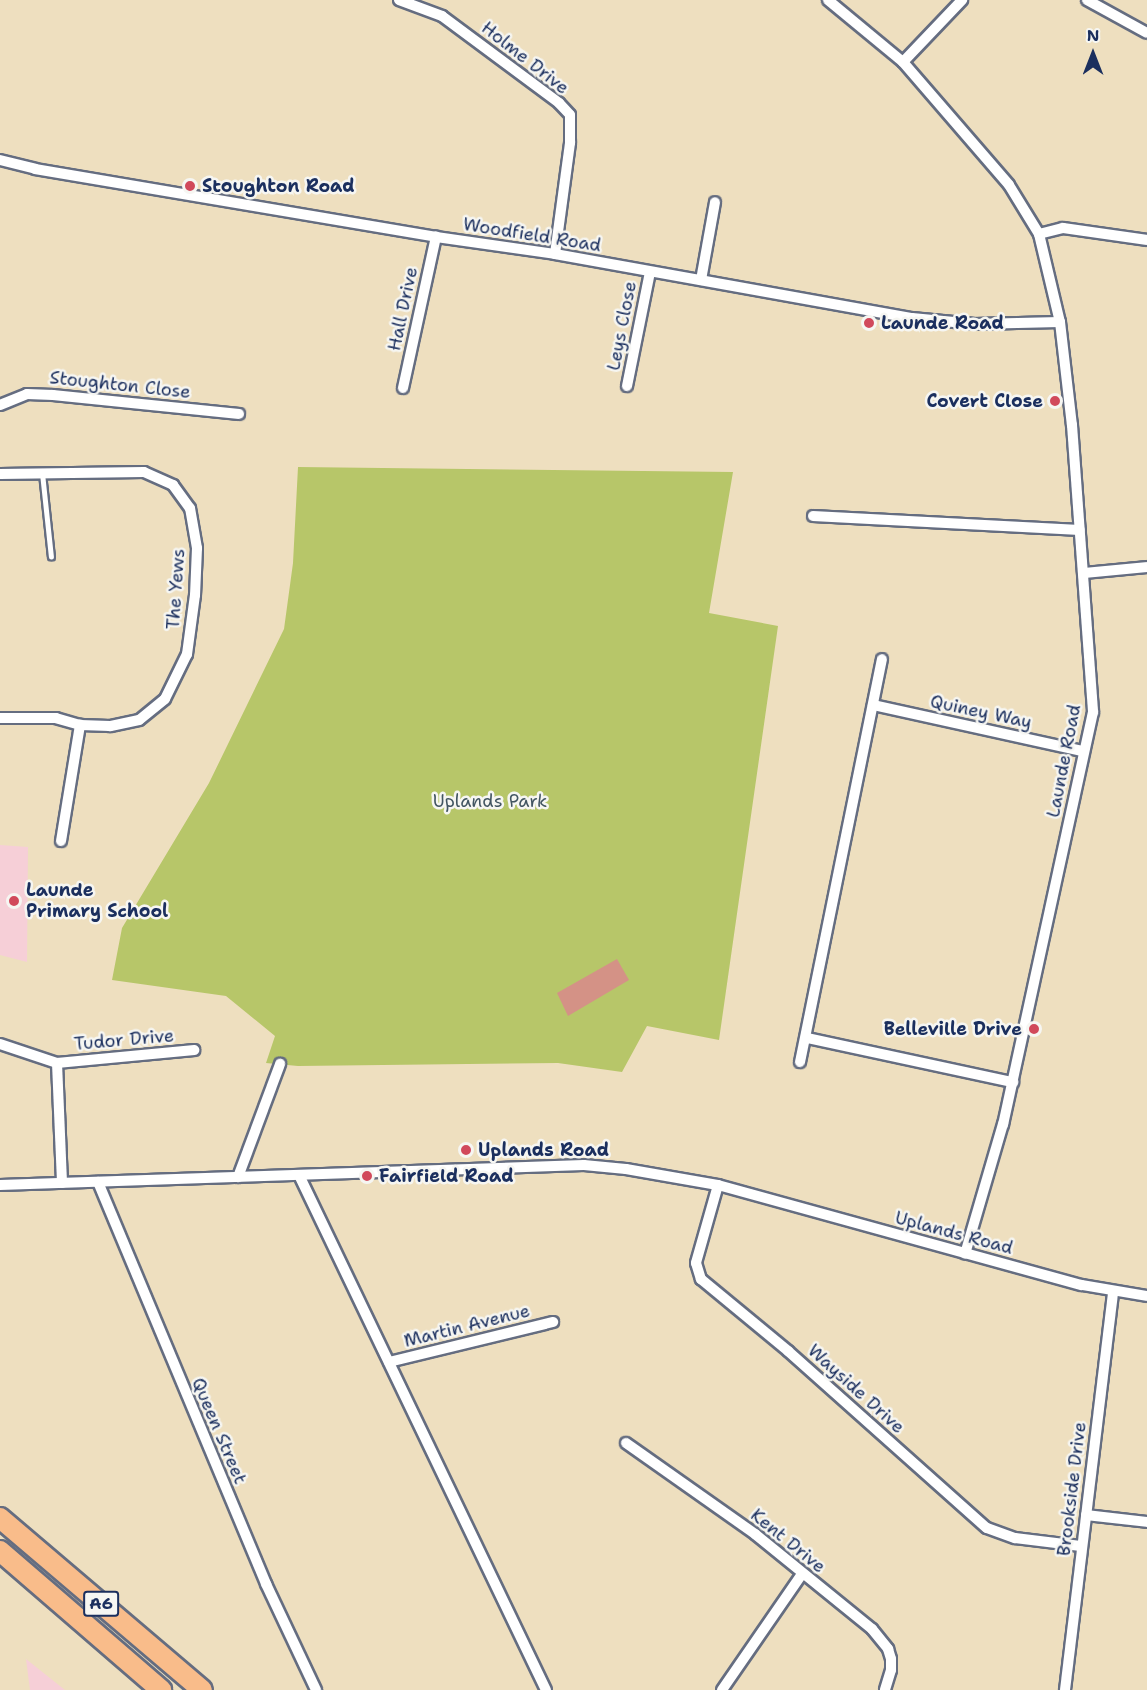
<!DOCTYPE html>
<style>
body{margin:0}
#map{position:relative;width:1147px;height:1690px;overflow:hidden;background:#eedfbf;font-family:"Shantell Sans",sans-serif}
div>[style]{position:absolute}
.built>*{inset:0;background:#f6cfd7}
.green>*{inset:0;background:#b7c669}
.building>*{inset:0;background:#d49286}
.roads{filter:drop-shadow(2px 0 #656d80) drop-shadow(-2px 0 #656d80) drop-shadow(0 2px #656d80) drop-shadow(0 -2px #656d80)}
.lane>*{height:5px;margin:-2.5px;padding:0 2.5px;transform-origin:2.5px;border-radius:2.5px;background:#fff}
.street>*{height:10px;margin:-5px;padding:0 5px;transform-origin:5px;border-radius:5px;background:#fff}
.highway>*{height:20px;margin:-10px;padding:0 10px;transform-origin:10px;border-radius:10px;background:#f9bc8a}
.dots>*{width:16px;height:16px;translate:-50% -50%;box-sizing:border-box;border:3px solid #f6f6f2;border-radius:50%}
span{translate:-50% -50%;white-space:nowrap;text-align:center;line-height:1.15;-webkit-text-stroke:5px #f6f6f2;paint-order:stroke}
.shield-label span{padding:2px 4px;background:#f6f6f2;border:2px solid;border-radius:4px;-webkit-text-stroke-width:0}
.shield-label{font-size:16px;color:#1b2f5e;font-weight:700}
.street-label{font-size:18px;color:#1b2f5e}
.poi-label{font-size:18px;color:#1b2f5e;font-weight:700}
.left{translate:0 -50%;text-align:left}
.right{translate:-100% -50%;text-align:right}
.park-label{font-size:18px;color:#425561}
.north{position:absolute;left:1063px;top:24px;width:60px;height:60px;-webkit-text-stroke:4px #f6f6f2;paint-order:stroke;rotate:0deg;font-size:16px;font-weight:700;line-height:24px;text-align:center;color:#1b2f5e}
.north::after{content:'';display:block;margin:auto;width:21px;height:27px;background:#1b2f5e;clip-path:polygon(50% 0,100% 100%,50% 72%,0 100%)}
</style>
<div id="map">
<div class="built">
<div style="clip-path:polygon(0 845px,28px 847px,27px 962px,0 955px)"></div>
<div style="clip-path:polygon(26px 1659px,65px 1690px,30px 1690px)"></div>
</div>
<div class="green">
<div style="clip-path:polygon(298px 467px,733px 472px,709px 613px,778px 626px,719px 1040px,647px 1026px,622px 1072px,558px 1063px,298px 1066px,266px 1063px,275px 1036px,226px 996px,112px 980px,122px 928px,209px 783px,284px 629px,293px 563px)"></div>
</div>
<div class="building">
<div style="clip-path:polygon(617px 959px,629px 980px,568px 1016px,557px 993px)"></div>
</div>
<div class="roads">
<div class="lane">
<div style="left:42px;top:473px;width:84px;rotate:83.9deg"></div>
</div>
<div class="street">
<div style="left:399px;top:0;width:46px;rotate:20.4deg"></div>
<div style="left:442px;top:16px;width:146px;rotate:36.6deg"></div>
<div style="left:559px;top:103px;width:16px;rotate:47deg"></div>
<div style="left:570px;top:115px;width:28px;rotate:90deg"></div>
<div style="left:570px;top:143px;width:112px;rotate:97.7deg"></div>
<div style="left:828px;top:0;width:97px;rotate:39.6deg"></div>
<div style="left:903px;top:62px;width:162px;rotate:49.2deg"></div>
<div style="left:1009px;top:185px;width:57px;rotate:58.5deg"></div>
<div style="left:1039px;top:234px;width:90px;rotate:76.6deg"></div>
<div style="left:1060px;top:322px;width:104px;rotate:83.4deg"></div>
<div style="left:1072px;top:425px;width:288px;rotate:85.8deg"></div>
<div style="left:1093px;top:712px;width:422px;rotate:102.3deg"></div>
<div style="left:1003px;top:1124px;width:135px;rotate:106.3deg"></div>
<div style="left:1087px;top:0;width:68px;rotate:28.8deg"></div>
<div style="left:903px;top:62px;width:86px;rotate:-46.4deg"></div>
<div style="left:0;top:160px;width:36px;rotate:14deg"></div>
<div style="left:35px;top:169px;width:407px;rotate:9.6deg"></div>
<div style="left:436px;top:237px;width:120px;rotate:8.1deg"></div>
<div style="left:555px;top:254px;width:363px;rotate:10.2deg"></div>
<div style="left:912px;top:318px;width:63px;rotate:5.4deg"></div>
<div style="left:975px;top:324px;width:85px;rotate:-1.3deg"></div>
<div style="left:1039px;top:234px;width:25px;rotate:-14deg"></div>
<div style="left:1063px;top:228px;width:85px;rotate:8.1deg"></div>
<div style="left:701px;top:280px;width:79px;rotate:-79.8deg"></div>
<div style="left:627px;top:386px;width:116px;rotate:-78.6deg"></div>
<div style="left:403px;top:388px;width:155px;rotate:-77.7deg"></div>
<div style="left:0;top:405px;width:29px;rotate:-22deg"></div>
<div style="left:27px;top:394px;width:26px;rotate:2deg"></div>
<div style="left:53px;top:395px;width:187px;rotate:5.8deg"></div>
<div style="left:0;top:474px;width:144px;rotate:-0.8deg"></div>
<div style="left:144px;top:472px;width:32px;rotate:24deg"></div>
<div style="left:173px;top:485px;width:29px;rotate:54deg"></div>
<div style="left:190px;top:508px;width:41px;rotate:80.1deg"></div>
<div style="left:197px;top:548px;width:47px;rotate:92.4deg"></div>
<div style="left:195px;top:595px;width:60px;rotate:97.7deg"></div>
<div style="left:187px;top:654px;width:50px;rotate:116.1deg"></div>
<div style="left:165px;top:699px;width:33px;rotate:141deg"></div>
<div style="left:139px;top:720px;width:30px;rotate:168deg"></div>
<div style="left:110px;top:726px;width:30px;rotate:-178deg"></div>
<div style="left:80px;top:725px;width:25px;rotate:-164deg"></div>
<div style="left:56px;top:718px;width:56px;rotate:180deg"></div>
<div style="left:813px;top:516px;width:267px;rotate:3deg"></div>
<div style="left:1084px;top:573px;width:63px;rotate:-5.4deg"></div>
<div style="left:873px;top:705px;width:215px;rotate:12.4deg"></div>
<div style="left:61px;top:841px;width:118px;rotate:-80.7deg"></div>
<div style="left:807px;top:1038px;width:211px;rotate:12.1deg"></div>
<div style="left:0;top:1044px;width:60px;rotate:18.4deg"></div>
<div style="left:57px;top:1063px;width:138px;rotate:-5.4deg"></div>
<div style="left:800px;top:1062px;width:411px;rotate:-78.5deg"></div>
<div style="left:57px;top:1063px;width:120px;rotate:87.6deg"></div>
<div style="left:299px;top:1175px;width:571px;rotate:64.38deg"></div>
<div style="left:238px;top:1177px;width:121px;rotate:-69.6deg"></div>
<div style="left:98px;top:1182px;width:436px;rotate:67.3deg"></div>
<div style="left:266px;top:1584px;width:117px;rotate:64.7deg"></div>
<div style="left:0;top:1185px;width:584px;rotate:-1.96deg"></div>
<div style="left:584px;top:1165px;width:42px;rotate:5.4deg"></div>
<div style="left:626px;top:1169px;width:93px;rotate:9.9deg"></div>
<div style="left:718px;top:1185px;width:377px;rotate:15.4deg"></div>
<div style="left:1082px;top:1285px;width:66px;rotate:9.6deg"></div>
<div style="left:718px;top:1185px;width:81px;rotate:105.8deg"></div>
<div style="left:696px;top:1263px;width:17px;rotate:73deg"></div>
<div style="left:701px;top:1279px;width:113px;rotate:39.6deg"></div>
<div style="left:788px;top:1351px;width:266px;rotate:41.7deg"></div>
<div style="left:987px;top:1528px;width:30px;rotate:20deg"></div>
<div style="left:1015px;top:1538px;width:66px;rotate:6.9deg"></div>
<div style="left:389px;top:1362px;width:169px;rotate:-13.7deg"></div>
<div style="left:626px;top:1443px;width:158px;rotate:35.2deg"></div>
<div style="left:755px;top:1534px;width:151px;rotate:39.1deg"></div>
<div style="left:872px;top:1629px;width:26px;rotate:51deg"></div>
<div style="left:888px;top:1649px;width:10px;rotate:73deg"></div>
<div style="left:891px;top:1659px;width:11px;rotate:90deg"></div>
<div style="left:891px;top:1670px;width:21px;rotate:107deg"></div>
<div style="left:1086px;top:1515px;width:61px;rotate:6.5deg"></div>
<div style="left:722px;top:1690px;width:141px;rotate:-55.4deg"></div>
<div style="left:1065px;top:1690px;width:401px;rotate:-83.1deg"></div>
</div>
<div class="highway">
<div style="left:0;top:1518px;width:265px;rotate:40.4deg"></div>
<div style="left:0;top:1551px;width:213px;rotate:40.8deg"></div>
</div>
</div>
<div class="dots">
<div style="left:190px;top:186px;background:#d1495b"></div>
<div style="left:869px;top:323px;background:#d1495b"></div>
<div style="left:1055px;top:401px;background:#d1495b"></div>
<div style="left:14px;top:901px;background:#d1495b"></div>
<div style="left:1034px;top:1029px;background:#d1495b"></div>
<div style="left:466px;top:1150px;background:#d1495b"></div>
<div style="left:367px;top:1176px;background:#d1495b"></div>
</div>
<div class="shield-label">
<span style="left:101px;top:1604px">A6</span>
</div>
<div class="street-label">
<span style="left:525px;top:58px;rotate:38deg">Holme Drive</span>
<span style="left:532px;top:235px;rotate:9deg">Woodfield Road</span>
<span style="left:403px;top:309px;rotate:-78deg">Hall Drive</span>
<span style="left:622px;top:326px;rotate:-79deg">Leys Close</span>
<span style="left:120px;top:385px;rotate:6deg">Stoughton Close</span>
<span style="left:176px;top:589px;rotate:-86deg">The Yews</span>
<span style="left:981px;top:712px;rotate:12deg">Quiney Way</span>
<span style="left:1064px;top:761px;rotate:-79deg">Launde Road</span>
<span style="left:124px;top:1040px;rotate:-5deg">Tudor Drive</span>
<span style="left:954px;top:1233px;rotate:15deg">Uplands Road</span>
<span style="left:467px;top:1326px;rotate:-14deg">Martin Avenue</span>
<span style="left:856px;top:1389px;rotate:42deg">Wayside Drive</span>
<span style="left:219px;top:1431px;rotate:67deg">Queen Street</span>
<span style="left:1072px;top:1489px;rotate:-83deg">Brookside Drive</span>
<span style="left:788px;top:1541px;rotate:39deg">Kent Drive</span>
</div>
<div class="poi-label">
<span class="left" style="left:202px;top:186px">Stoughton Road</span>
<span class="left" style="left:881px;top:323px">Launde Road</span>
<span class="right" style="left:1043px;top:401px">Covert Close</span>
<span class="left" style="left:26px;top:901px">Launde<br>Primary School</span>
<span class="right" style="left:1022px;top:1029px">Belleville Drive</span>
<span class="left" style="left:478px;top:1150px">Uplands Road</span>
<span class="left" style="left:379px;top:1176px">Fairfield Road</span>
</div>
<div class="park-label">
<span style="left:490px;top:801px">Uplands Park</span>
</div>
<div class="north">N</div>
</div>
